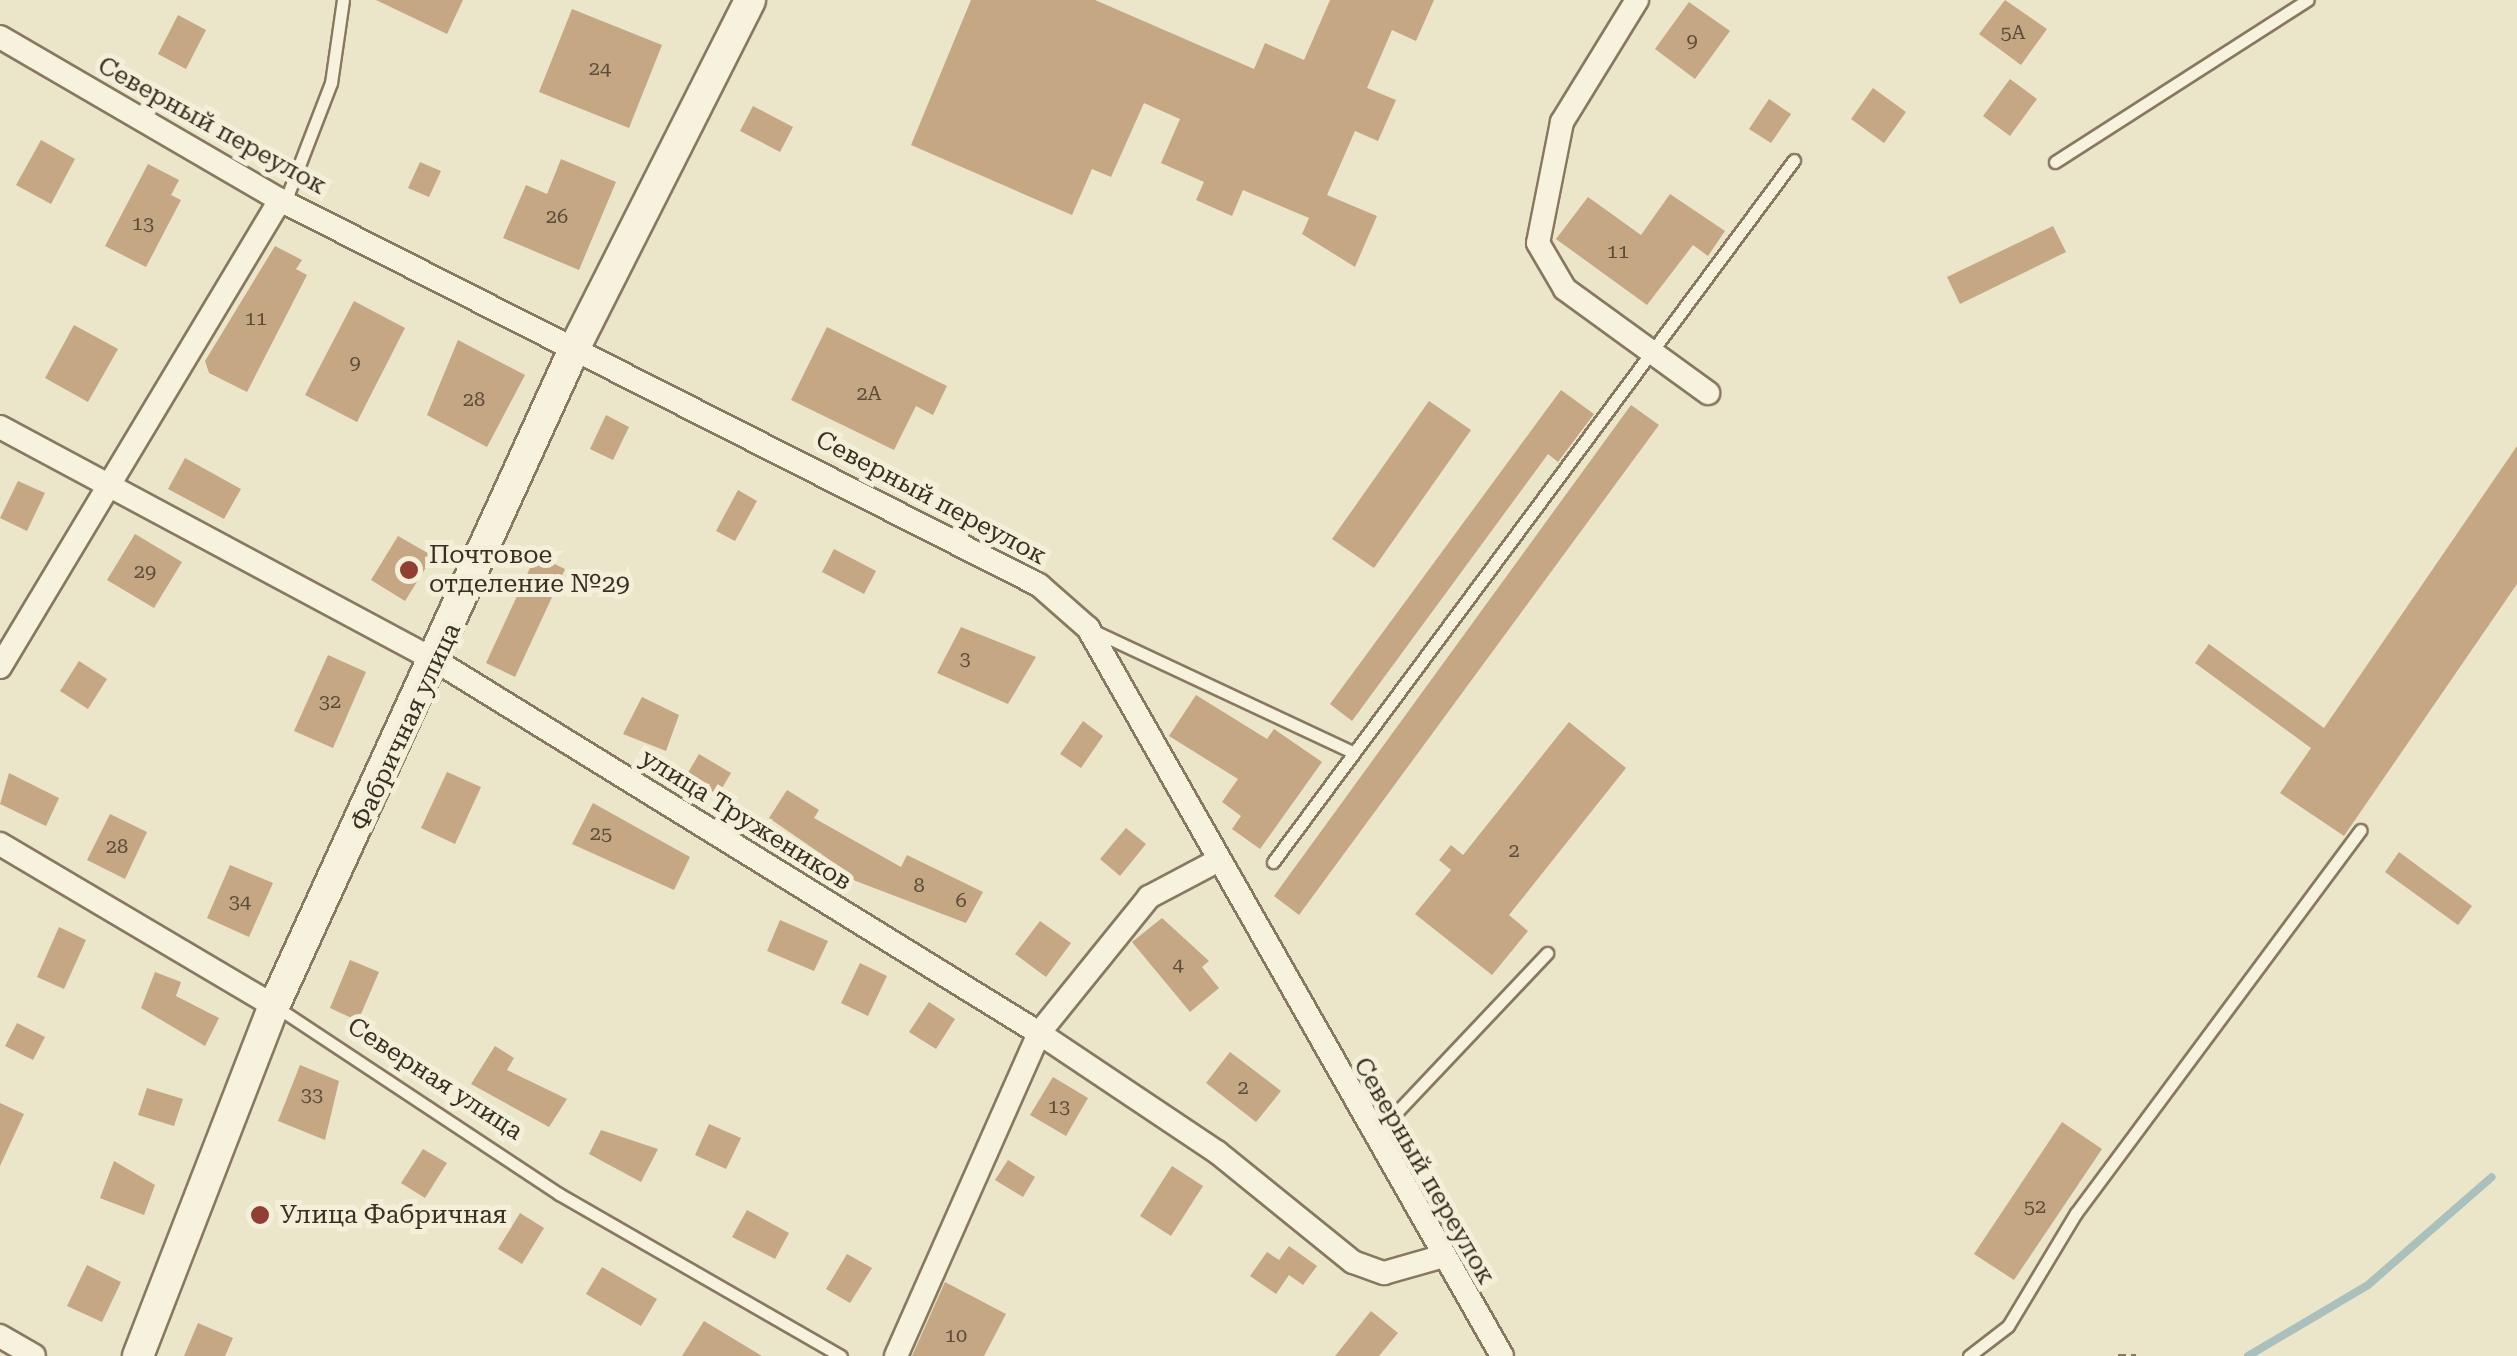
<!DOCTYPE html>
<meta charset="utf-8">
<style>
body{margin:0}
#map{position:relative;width:2517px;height:1356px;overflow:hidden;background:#ebe5ca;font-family:"Roboto Serif",serif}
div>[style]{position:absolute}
.stream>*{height:8px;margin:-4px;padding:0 4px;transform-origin:4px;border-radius:4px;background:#aac0bc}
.building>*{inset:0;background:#c6a783}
.path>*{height:5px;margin-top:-2.5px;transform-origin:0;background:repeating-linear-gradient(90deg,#877960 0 8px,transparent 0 13px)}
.roads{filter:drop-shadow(2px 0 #877960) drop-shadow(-2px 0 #877960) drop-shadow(0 2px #877960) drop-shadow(0 -2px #877960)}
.service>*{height:11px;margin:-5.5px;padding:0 5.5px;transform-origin:5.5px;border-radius:5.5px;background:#f7f2dd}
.minor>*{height:22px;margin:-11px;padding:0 11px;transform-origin:11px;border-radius:11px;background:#f7f2dd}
.tertiary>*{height:30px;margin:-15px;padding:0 15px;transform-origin:15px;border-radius:15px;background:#f7f2dd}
.dots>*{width:28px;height:28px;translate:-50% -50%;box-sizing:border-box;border:5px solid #f3efd9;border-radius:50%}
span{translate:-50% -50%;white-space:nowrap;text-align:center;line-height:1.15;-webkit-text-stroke:10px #f3efd9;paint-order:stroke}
.number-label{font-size:20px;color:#5c4d3a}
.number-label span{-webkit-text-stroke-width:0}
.street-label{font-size:25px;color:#392f22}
.poi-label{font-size:25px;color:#392f22}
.left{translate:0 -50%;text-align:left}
</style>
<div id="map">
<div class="stream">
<div style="left:2248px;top:1356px;width:139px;rotate:-30.6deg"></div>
<div style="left:2368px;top:1285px;width:164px;rotate:-41.1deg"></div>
</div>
<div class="building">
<div style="clip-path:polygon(376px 0,463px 0,447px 34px)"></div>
<div style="clip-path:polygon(971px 0,1095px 0,1254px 69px,1265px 43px,1304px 60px,1330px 0,1434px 0,1416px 41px,1392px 30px,1367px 88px,1396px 100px,1378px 141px,1355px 131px,1327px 195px,1377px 216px,1355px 267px,1302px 234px,1309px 218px,1243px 190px,1232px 216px,1196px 200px,1204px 182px,1161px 163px,1180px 119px,1144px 103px,1111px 177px,1092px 169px,1072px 215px,911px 145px)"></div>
<div style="clip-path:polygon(2005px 0,2047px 29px,2021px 65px,1979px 34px)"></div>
<div style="clip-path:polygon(1689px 2px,1730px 31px,1695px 79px,1655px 49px)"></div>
<div style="clip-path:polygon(572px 9px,662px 45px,629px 128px,539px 92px)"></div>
<div style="clip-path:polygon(178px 15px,206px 30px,186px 69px,158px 54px)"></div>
<div style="clip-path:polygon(2010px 79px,2037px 99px,2010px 136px,1983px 116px)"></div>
<div style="clip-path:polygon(1873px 88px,1906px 112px,1884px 143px,1851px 119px)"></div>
<div style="clip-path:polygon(1769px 99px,1791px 114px,1771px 143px,1749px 129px)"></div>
<div style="clip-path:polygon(753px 106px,793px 127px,780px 152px,740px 131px)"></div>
<div style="clip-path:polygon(41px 140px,75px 159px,51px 204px,16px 185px)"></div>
<div style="clip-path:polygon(561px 159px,616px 182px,579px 270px,503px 238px,526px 185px,547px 194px)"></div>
<div style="clip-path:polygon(420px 162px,441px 171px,429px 197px,408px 188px)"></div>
<div style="clip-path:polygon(148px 164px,179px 180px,171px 195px,181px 200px,146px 267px,105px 246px)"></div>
<div style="clip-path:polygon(1670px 194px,1725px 231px,1708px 256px,1693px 245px,1647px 305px,1556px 239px,1588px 197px,1641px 235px)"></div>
<div style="clip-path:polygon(2053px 226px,2066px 252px,1960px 304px,1947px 277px)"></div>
<div style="clip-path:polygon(275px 246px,302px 260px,296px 269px,307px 275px,247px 392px,209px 373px,205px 361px)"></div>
<div style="clip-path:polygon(354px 301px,405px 328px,357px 422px,305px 395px)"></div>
<div style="clip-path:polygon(74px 325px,118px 349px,88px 402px,45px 378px)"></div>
<div style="clip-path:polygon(827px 327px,947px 386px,933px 415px,916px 406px,894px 450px,791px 400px)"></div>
<div style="clip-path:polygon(458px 340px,525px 375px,487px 447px,427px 415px)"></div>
<div style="clip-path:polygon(1561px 390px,1594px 414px,1558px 462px,1548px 454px,1352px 721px,1330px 704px)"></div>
<div style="clip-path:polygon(1429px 401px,1471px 430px,1374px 568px,1332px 539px)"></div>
<div style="clip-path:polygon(1631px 405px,1659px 425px,1299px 915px,1274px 896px)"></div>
<div style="clip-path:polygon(606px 415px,629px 427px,613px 460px,590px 449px)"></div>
<div style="clip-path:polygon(2517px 446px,2517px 584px,2344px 836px,2280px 793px,2311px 748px,2195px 663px,2209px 644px,2324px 728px)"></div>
<div style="clip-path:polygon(185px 458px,241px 489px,224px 519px,168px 489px)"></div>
<div style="clip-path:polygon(18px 481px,45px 493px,27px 531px,0 518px)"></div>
<div style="clip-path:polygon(738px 490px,757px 501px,735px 541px,716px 531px)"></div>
<div style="clip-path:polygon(135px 534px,182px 562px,154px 608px,107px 580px)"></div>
<div style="clip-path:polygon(398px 536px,433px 556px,405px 601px,371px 580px)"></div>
<div style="clip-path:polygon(834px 549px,876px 571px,864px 594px,822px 572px)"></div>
<div style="clip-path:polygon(536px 555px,565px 569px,515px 677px,486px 663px)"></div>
<div style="clip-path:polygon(961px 627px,1036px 657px,1008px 704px,937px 673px)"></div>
<div style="clip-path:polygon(328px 655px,366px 672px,333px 748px,294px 731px)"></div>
<div style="clip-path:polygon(79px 661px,107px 679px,88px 709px,60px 691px)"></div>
<div style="clip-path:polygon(1196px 695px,1267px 739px,1274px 729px,1322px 762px,1260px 849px,1232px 829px,1241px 816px,1222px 802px,1238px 779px,1169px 736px)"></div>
<div style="clip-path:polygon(642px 697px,679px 715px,666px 751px,623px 734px)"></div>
<div style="clip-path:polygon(1083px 721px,1103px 736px,1081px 768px,1060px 754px)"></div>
<div style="clip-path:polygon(1569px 722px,1626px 768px,1509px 915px,1528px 931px,1492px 975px,1415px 914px,1451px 870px,1439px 860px,1451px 845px,1463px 855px)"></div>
<div style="clip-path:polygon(699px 754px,731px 773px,718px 795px,686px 776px)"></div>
<div style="clip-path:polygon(447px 772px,481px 787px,455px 844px,421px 828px)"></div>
<div style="clip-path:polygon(9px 773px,59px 798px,46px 826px,0 804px)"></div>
<div style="clip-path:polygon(787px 790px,819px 810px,814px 818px,901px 867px,907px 855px,983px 892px,966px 923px,840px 875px,843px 869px,769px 818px)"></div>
<div style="clip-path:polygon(593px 803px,690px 857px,674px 890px,572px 844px)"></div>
<div style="clip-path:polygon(110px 814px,147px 832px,125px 879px,87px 860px)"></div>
<div style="clip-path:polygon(1126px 828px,1146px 844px,1120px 876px,1100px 859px)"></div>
<div style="clip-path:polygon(2399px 852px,2472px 906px,2458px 925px,2385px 872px)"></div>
<div style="clip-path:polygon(230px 865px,273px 883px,249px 937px,207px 918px)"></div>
<div style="clip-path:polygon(1162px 918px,1209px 961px,1202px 967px,1219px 988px,1190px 1012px,1132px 942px)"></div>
<div style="clip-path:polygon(780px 920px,828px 941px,814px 971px,767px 951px)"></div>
<div style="clip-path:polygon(1040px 921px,1071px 943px,1046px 977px,1015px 954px)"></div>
<div style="clip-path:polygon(59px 927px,86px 940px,64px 989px,37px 977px)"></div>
<div style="clip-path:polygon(350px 960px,379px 972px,358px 1021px,330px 1008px)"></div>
<div style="clip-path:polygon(860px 963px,887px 976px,868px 1016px,841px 1003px)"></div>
<div style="clip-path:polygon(155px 972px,181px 982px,176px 996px,219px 1018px,205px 1046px,141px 1008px)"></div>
<div style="clip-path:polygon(929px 1002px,955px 1019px,936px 1049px,909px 1032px)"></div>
<div style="clip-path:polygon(17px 1023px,45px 1037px,33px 1060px,5px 1046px)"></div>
<div style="clip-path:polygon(495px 1046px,514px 1058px,507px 1070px,567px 1099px,549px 1127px,471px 1084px)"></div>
<div style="clip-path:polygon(1230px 1052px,1281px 1091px,1256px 1122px,1206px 1083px)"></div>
<div style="clip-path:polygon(300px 1065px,339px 1081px,325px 1140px,278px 1121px)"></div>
<div style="clip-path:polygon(1053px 1077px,1088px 1098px,1066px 1136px,1030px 1115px)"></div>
<div style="clip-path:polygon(147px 1088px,183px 1099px,174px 1126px,138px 1115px)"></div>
<div style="clip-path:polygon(0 1103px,24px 1114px,0 1166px)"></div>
<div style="clip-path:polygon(2062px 1122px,2102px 1149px,2014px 1280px,1974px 1254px)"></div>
<div style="clip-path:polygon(709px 1124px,741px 1138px,726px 1169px,695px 1155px)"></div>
<div style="clip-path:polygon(601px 1130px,658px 1149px,641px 1182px,589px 1154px)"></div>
<div style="clip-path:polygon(423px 1149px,447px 1163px,425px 1198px,401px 1183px)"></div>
<div style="clip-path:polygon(1008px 1160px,1035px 1177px,1023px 1197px,995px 1180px)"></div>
<div style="clip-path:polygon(114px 1161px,155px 1185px,144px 1215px,100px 1198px)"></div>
<div style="clip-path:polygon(1172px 1166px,1203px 1186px,1171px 1236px,1140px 1216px)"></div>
<div style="clip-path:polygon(747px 1210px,789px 1233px,775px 1259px,732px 1237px)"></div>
<div style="clip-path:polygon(520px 1213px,544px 1228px,522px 1264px,498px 1249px)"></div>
<div style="clip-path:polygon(1289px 1246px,1317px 1266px,1303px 1285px,1289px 1275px,1276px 1294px,1250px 1276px,1267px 1252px,1279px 1260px)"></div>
<div style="clip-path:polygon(847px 1254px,872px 1268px,850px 1303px,826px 1289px)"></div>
<div style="clip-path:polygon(87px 1265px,121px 1282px,102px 1322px,67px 1306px)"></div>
<div style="clip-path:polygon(602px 1267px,657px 1299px,641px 1326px,586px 1294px)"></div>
<div style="clip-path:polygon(945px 1282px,1006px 1314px,984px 1356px,912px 1356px)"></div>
<div style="clip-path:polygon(1371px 1311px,1398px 1333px,1379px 1356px,1335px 1356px)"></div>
<div style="clip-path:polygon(704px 1321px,762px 1356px,682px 1356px)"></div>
<div style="clip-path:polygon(198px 1323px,233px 1338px,225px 1356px,184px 1356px)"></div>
</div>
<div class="path">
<div style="left:2118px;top:1356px;width:18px"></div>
</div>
<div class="roads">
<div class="service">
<div style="left:2055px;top:162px;width:300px;rotate:-32.7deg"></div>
<div style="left:285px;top:202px;width:128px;rotate:-68.9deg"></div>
<div style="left:331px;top:83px;width:84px;rotate:-81.8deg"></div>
<div style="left:1092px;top:630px;width:289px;rotate:25.1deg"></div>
<div style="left:1273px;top:862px;width:874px;rotate:-53.42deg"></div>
<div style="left:275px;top:1006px;width:341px;rotate:33.5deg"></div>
<div style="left:559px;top:1194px;width:325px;rotate:29.9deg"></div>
<div style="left:1374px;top:1136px;width:252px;rotate:-46.6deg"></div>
<div style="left:1969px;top:1356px;width:49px;rotate:-37.6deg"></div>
<div style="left:2008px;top:1326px;width:132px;rotate:-59deg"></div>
<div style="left:2076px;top:1213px;width:477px;rotate:-53.4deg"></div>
</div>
<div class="minor">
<div style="left:1637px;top:0;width:143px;rotate:121.6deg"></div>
<div style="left:1562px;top:122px;width:123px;rotate:101.2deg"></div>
<div style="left:1538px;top:243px;width:53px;rotate:59.6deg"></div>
<div style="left:1565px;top:289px;width:177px;rotate:36deg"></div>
<div style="left:0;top:37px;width:324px;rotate:30.2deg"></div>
<div style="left:280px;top:200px;width:851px;rotate:26.9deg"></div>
<div style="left:1039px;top:585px;width:65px;rotate:41.3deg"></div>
<div style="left:1088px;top:628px;width:837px;rotate:60.37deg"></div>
<div style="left:0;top:427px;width:497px;rotate:28.2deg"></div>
<div style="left:438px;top:662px;width:706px;rotate:31.69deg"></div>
<div style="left:1039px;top:1033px;width:214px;rotate:33.8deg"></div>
<div style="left:1217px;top:1152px;width:175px;rotate:39deg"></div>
<div style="left:1353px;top:1262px;width:33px;rotate:20deg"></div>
<div style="left:1384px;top:1273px;width:58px;rotate:-15.9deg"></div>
<div style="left:0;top:667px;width:545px;rotate:-59.05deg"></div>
<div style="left:0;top:844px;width:318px;rotate:30.6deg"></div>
<div style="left:0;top:1336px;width:39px;rotate:30deg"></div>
<div style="left:896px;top:1356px;width:353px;rotate:-66.1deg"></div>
<div style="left:1039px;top:1033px;width:175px;rotate:-51deg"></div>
<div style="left:1149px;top:897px;width:75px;rotate:-27.9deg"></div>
</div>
<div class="tertiary">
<div style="left:138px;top:1356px;width:375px;rotate:-68.8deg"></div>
<div style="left:274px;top:1006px;width:729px;rotate:-65.44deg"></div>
<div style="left:577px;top:343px;width:384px;rotate:-63.2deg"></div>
</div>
</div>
<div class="dots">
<div style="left:409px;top:570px;background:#913e34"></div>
<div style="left:260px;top:1215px;background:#913e34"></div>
</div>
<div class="number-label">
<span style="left:2013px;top:32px">5А</span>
<span style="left:1692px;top:40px">9</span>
<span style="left:600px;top:68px">24</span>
<span style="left:557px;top:216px">26</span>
<span style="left:143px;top:223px">13</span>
<span style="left:1618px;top:251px">11</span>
<span style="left:256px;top:318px">11</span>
<span style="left:355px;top:362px">9</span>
<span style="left:869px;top:393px">2А</span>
<span style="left:474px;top:399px">28</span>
<span style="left:145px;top:571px">29</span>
<span style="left:965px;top:658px">3</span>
<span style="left:330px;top:701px">32</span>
<span style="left:601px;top:833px">25</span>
<span style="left:117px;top:846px">28</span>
<span style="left:1514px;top:850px">2</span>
<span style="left:919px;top:885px">8</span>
<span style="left:961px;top:900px">6</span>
<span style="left:240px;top:901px">34</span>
<span style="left:1178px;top:964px">4</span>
<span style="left:1243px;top:1087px">2</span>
<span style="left:312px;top:1094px">33</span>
<span style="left:1059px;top:1106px">13</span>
<span style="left:2035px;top:1206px">52</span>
<span style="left:956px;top:1335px">10</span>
</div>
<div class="street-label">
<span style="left:212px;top:126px;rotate:29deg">Северный переулок</span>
<span style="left:931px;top:498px;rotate:28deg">Северный переулок</span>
<span style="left:406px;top:727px;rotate:-65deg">Фабричная улица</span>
<span style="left:746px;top:820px;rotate:32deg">улица Тружеников</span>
<span style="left:435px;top:1079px;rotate:33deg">Северная улица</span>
<span style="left:1424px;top:1171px;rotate:60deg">Северный переулок</span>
</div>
<div class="poi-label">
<span class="left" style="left:429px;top:570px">Почтовое<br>отделение №29</span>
<span class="left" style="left:280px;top:1215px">Улица Фабричная</span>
</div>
</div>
